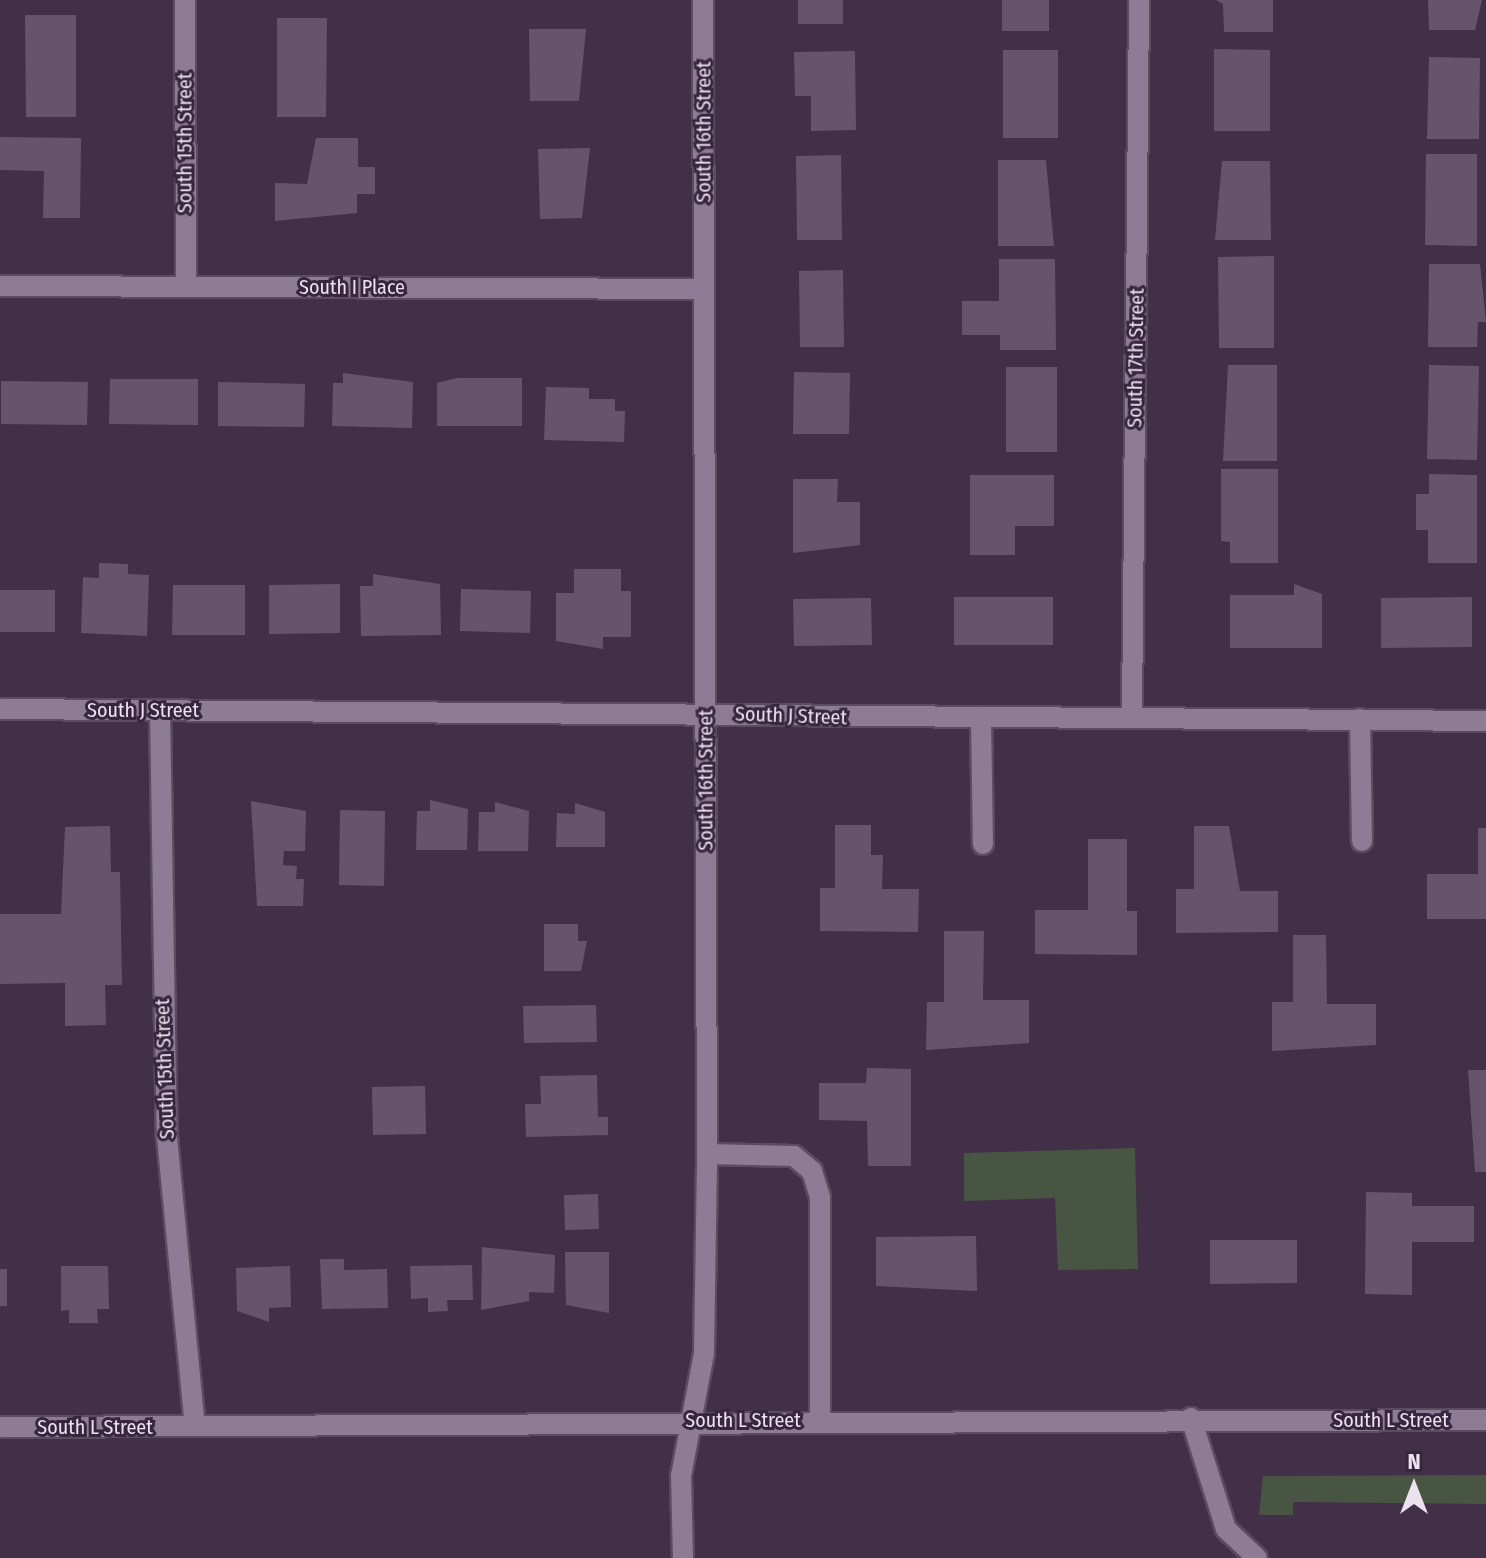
<!DOCTYPE html>
<style>
body{margin:0}
#map{position:relative;width:1486px;height:1558px;overflow:hidden;background:#423048;font-family:"Fira Sans Condensed",sans-serif}
div>[style]{position:absolute}
.green>*{inset:0;background:#485543}
.building>*{inset:0;background:#66546d}
.roads{filter:drop-shadow(2px 0 #5b4c60) drop-shadow(-2px 0 #5b4c60) drop-shadow(0 2px #5b4c60) drop-shadow(0 -2px #5b4c60)}
.minor>*{height:20px;margin:-10px;padding:0 10px;transform-origin:10px;border-radius:10px;background:#8e7b95}
span{translate:-50% -50%;white-space:nowrap;text-align:center;line-height:1.15;-webkit-text-stroke:6px #37263d;paint-order:stroke}
.street-label{font-size:20px;color:#ebe1ef}
.north{position:absolute;left:1374px;top:1446px;width:80px;height:80px;-webkit-text-stroke:6px #37263d;paint-order:stroke;rotate:0deg;font-size:22px;font-weight:700;line-height:32px;text-align:center;color:#ebe1ef}
.north::after{content:'';display:block;margin:auto;width:28px;height:36px;background:#ebe1ef;clip-path:polygon(50% 0,100% 100%,50% 72%,0 100%)}
</style>
<div id="map">
<div class="green">
<div style="clip-path:polygon(1135px 1148px,1138px 1269px,1058px 1270px,1055px 1198px,964px 1201px,964px 1153px)"></div>
<div style="clip-path:polygon(1486px 1475px,1486px 1504px,1293px 1502px,1293px 1515px,1259px 1515px,1263px 1476px)"></div>
</div>
<div class="building">
<div style="clip-path:polygon(798px 0,843px 0,843px 24px,798px 24px)"></div>
<div style="clip-path:polygon(1002px 0,1049px 0,1049px 31px,1002px 31px)"></div>
<div style="clip-path:polygon(1216px 0,1273px 0,1273px 32px,1224px 32px,1223px 4px)"></div>
<div style="clip-path:polygon(1428px 0,1482px 0,1475px 30px,1429px 30px)"></div>
<div style="clip-path:polygon(25px 15px,76px 15px,76px 117px,26px 117px)"></div>
<div style="clip-path:polygon(277px 18px,327px 18px,326px 117px,277px 117px)"></div>
<div style="clip-path:polygon(529px 29px,586px 29px,579px 101px,530px 101px)"></div>
<div style="clip-path:polygon(1214px 49px,1270px 50px,1270px 131px,1214px 131px)"></div>
<div style="clip-path:polygon(1003px 50px,1058px 50px,1058px 138px,1003px 138px)"></div>
<div style="clip-path:polygon(855px 51px,856px 130px,811px 131px,811px 96px,795px 96px,794px 52px)"></div>
<div style="clip-path:polygon(1429px 57px,1480px 58px,1479px 139px,1427px 139px)"></div>
<div style="clip-path:polygon(0 137px,81px 138px,80px 218px,43px 218px,44px 171px,0 170px)"></div>
<div style="clip-path:polygon(316px 138px,358px 138px,358px 167px,375px 167px,375px 194px,357px 194px,357px 213px,275px 221px,275px 183px,307px 184px)"></div>
<div style="clip-path:polygon(590px 148px,582px 218px,540px 219px,538px 149px)"></div>
<div style="clip-path:polygon(1426px 154px,1477px 154px,1477px 246px,1425px 245px)"></div>
<div style="clip-path:polygon(841px 155px,842px 240px,797px 240px,796px 156px)"></div>
<div style="clip-path:polygon(998px 160px,1046px 160px,1054px 246px,998px 246px)"></div>
<div style="clip-path:polygon(1222px 161px,1270px 161px,1271px 240px,1215px 240px)"></div>
<div style="clip-path:polygon(1274px 256px,1274px 348px,1219px 348px,1218px 257px)"></div>
<div style="clip-path:polygon(999px 259px,1055px 259px,1056px 350px,1000px 350px,1000px 335px,962px 335px,962px 301px,999px 301px)"></div>
<div style="clip-path:polygon(1429px 264px,1480px 264px,1486px 322px,1478px 322px,1477px 347px,1428px 347px)"></div>
<div style="clip-path:polygon(843px 270px,844px 347px,800px 347px,799px 271px)"></div>
<div style="clip-path:polygon(1228px 365px,1277px 365px,1277px 461px,1223px 461px)"></div>
<div style="clip-path:polygon(1429px 365px,1479px 366px,1477px 460px,1427px 459px)"></div>
<div style="clip-path:polygon(1006px 367px,1057px 367px,1057px 452px,1006px 452px)"></div>
<div style="clip-path:polygon(794px 372px,850px 373px,849px 434px,793px 434px)"></div>
<div style="clip-path:polygon(343px 373px,413px 382px,412px 428px,332px 426px,333px 383px,343px 383px)"></div>
<div style="clip-path:polygon(457px 378px,522px 378px,522px 426px,437px 426px,437px 383px)"></div>
<div style="clip-path:polygon(110px 379px,198px 379px,198px 425px,109px 424px)"></div>
<div style="clip-path:polygon(1px 381px,88px 382px,87px 425px,1px 424px)"></div>
<div style="clip-path:polygon(218px 382px,305px 384px,304px 427px,218px 426px)"></div>
<div style="clip-path:polygon(546px 387px,589px 388px,589px 399px,615px 399px,615px 411px,625px 411px,624px 442px,544px 440px)"></div>
<div style="clip-path:polygon(1221px 469px,1278px 469px,1278px 563px,1230px 563px,1230px 542px,1221px 541px)"></div>
<div style="clip-path:polygon(1429px 474px,1477px 475px,1477px 563px,1428px 563px,1428px 530px,1416px 530px,1416px 494px,1429px 494px)"></div>
<div style="clip-path:polygon(970px 475px,1054px 475px,1054px 526px,1015px 526px,1015px 555px,970px 555px)"></div>
<div style="clip-path:polygon(793px 479px,838px 479px,837px 502px,860px 502px,860px 545px,793px 553px)"></div>
<div style="clip-path:polygon(99px 563px,128px 564px,128px 574px,149px 575px,147px 636px,81px 633px,83px 577px,99px 578px)"></div>
<div style="clip-path:polygon(574px 569px,621px 569px,621px 591px,631px 591px,631px 637px,603px 637px,603px 649px,556px 641px,556px 593px,574px 593px)"></div>
<div style="clip-path:polygon(373px 574px,440px 584px,441px 635px,361px 636px,360px 586px,373px 586px)"></div>
<div style="clip-path:polygon(340px 584px,340px 633px,269px 634px,269px 585px)"></div>
<div style="clip-path:polygon(1294px 584px,1322px 594px,1322px 648px,1230px 648px,1230px 595px,1294px 595px)"></div>
<div style="clip-path:polygon(173px 585px,245px 585px,245px 635px,172px 635px)"></div>
<div style="clip-path:polygon(461px 589px,531px 591px,530px 633px,460px 631px)"></div>
<div style="clip-path:polygon(0 590px,55px 590px,55px 632px,0 632px)"></div>
<div style="clip-path:polygon(954px 597px,1053px 597px,1053px 645px,954px 645px)"></div>
<div style="clip-path:polygon(1472px 597px,1472px 647px,1381px 648px,1381px 598px)"></div>
<div style="clip-path:polygon(871px 598px,872px 645px,794px 646px,793px 599px)"></div>
<div style="clip-path:polygon(430px 800px,468px 809px,467px 850px,416px 850px,417px 811px,430px 811px)"></div>
<div style="clip-path:polygon(251px 801px,306px 811px,305px 851px,284px 851px,283px 865px,297px 866px,296px 879px,304px 879px,303px 906px,257px 906px)"></div>
<div style="clip-path:polygon(495px 802px,529px 811px,528px 851px,478px 851px,479px 812px,495px 812px)"></div>
<div style="clip-path:polygon(575px 803px,605px 812px,605px 847px,556px 847px,557px 813px,575px 814px)"></div>
<div style="clip-path:polygon(340px 810px,385px 811px,384px 886px,339px 885px)"></div>
<div style="clip-path:polygon(835px 825px,871px 825px,871px 855px,883px 855px,882px 889px,919px 889px,918px 932px,820px 931px,820px 888px,835px 888px)"></div>
<div style="clip-path:polygon(110px 826px,111px 872px,120px 872px,122px 985px,105px 985px,106px 1025px,65px 1026px,65px 983px,0 984px,0 914px,61px 914px,65px 827px)"></div>
<div style="clip-path:polygon(1194px 826px,1229px 826px,1240px 891px,1278px 891px,1278px 932px,1176px 933px,1176px 889px,1194px 889px)"></div>
<div style="clip-path:polygon(1478px 828px,1486px 828px,1486px 919px,1427px 919px,1427px 874px,1478px 874px)"></div>
<div style="clip-path:polygon(1088px 839px,1127px 839px,1127px 911px,1137px 911px,1137px 955px,1035px 954px,1035px 910px,1088px 910px)"></div>
<div style="clip-path:polygon(544px 924px,578px 924px,578px 941px,587px 941px,581px 971px,544px 971px)"></div>
<div style="clip-path:polygon(944px 931px,984px 931px,983px 1000px,1029px 1000px,1029px 1043px,926px 1050px,927px 1002px,944px 1002px)"></div>
<div style="clip-path:polygon(1293px 935px,1326px 935px,1327px 1004px,1376px 1004px,1376px 1045px,1272px 1051px,1272px 1002px,1293px 1002px)"></div>
<div style="clip-path:polygon(596px 1005px,597px 1042px,524px 1043px,523px 1006px)"></div>
<div style="clip-path:polygon(867px 1068px,911px 1069px,911px 1166px,868px 1166px,867px 1121px,819px 1120px,819px 1083px,866px 1083px)"></div>
<div style="clip-path:polygon(1468px 1070px,1486px 1070px,1486px 1172px,1475px 1172px)"></div>
<div style="clip-path:polygon(597px 1075px,598px 1117px,608px 1117px,608px 1135px,526px 1137px,525px 1104px,541px 1104px,540px 1076px)"></div>
<div style="clip-path:polygon(425px 1086px,426px 1134px,373px 1135px,372px 1087px)"></div>
<div style="clip-path:polygon(1366px 1192px,1412px 1193px,1412px 1206px,1474px 1206px,1474px 1242px,1412px 1242px,1412px 1295px,1365px 1294px)"></div>
<div style="clip-path:polygon(598px 1194px,599px 1229px,565px 1230px,564px 1195px)"></div>
<div style="clip-path:polygon(976px 1236px,977px 1291px,876px 1286px,876px 1237px)"></div>
<div style="clip-path:polygon(1210px 1240px,1297px 1240px,1297px 1283px,1210px 1284px)"></div>
<div style="clip-path:polygon(482px 1247px,555px 1255px,554px 1293px,529px 1292px,529px 1301px,481px 1310px)"></div>
<div style="clip-path:polygon(565px 1252px,609px 1252px,609px 1313px,566px 1305px)"></div>
<div style="clip-path:polygon(320px 1259px,344px 1259px,344px 1270px,387px 1269px,388px 1308px,322px 1309px)"></div>
<div style="clip-path:polygon(472px 1265px,473px 1300px,447px 1300px,448px 1311px,428px 1312px,428px 1298px,411px 1299px,410px 1266px)"></div>
<div style="clip-path:polygon(61px 1266px,108px 1266px,109px 1309px,97px 1309px,98px 1323px,69px 1323px,69px 1310px,61px 1311px)"></div>
<div style="clip-path:polygon(290px 1266px,291px 1307px,269px 1308px,269px 1322px,237px 1311px,236px 1268px)"></div>
<div style="clip-path:polygon(0 1269px,7px 1269px,7px 1306px,0 1306px)"></div>
</div>
<div class="roads">
<div class="minor">
<div style="left:185px;top:0;width:286px;rotate:89.8deg"></div>
<div style="left:0;top:286px;width:704px;rotate:0.24deg"></div>
<div style="left:0;top:709px;width:1486px;rotate:0.46deg"></div>
<div style="left:160px;top:710px;width:427px;rotate:89.1deg"></div>
<div style="left:167px;top:1137px;width:290px;rotate:84.5deg"></div>
<div style="left:1132px;top:716px;width:716px;rotate:-89.44deg"></div>
<div style="left:981px;top:718px;width:126px;rotate:89.1deg"></div>
<div style="left:1360px;top:719px;width:122px;rotate:89.1deg"></div>
<div style="left:707px;top:1154px;width:87px;rotate:1.3deg"></div>
<div style="left:794px;top:1156px;width:23px;rotate:40deg"></div>
<div style="left:812px;top:1171px;width:27px;rotate:73deg"></div>
<div style="left:820px;top:1197px;width:223px;rotate:90deg"></div>
<div style="left:1191px;top:1418px;width:116px;rotate:72.5deg"></div>
<div style="left:1226px;top:1529px;width:42px;rotate:43.1deg"></div>
<div style="left:0;top:1427px;width:1486px;rotate:-0.27deg"></div>
<div style="left:683px;top:1558px;width:82px;rotate:-91.4deg"></div>
<div style="left:681px;top:1476px;width:125px;rotate:-79.4deg"></div>
<div style="left:704px;top:1353px;width:185px;rotate:-89.1deg"></div>
<div style="left:707px;top:1168px;width:1168px;rotate:-90.2deg"></div>
</div>
</div>
<div class="street-label">
<span style="left:704px;top:132px;rotate:-90deg">South 16th Street</span>
<span style="left:185px;top:143px;rotate:-90deg">South 15th Street</span>
<span style="left:352px;top:287px">South I Place</span>
<span style="left:1136px;top:358px;rotate:-89deg">South 17th Street</span>
<span style="left:143px;top:710px">South J Street</span>
<span style="left:791px;top:716px;rotate:2deg">South J Street</span>
<span style="left:706px;top:780px;rotate:-90deg">South 16th Street</span>
<span style="left:165px;top:1069px;rotate:-92deg">South 15th Street</span>
<span style="left:743px;top:1420px">South L Street</span>
<span style="left:1391px;top:1420px">South L Street</span>
<span style="left:95px;top:1427px">South L Street</span>
</div>
<div class="north">N</div>
</div>
